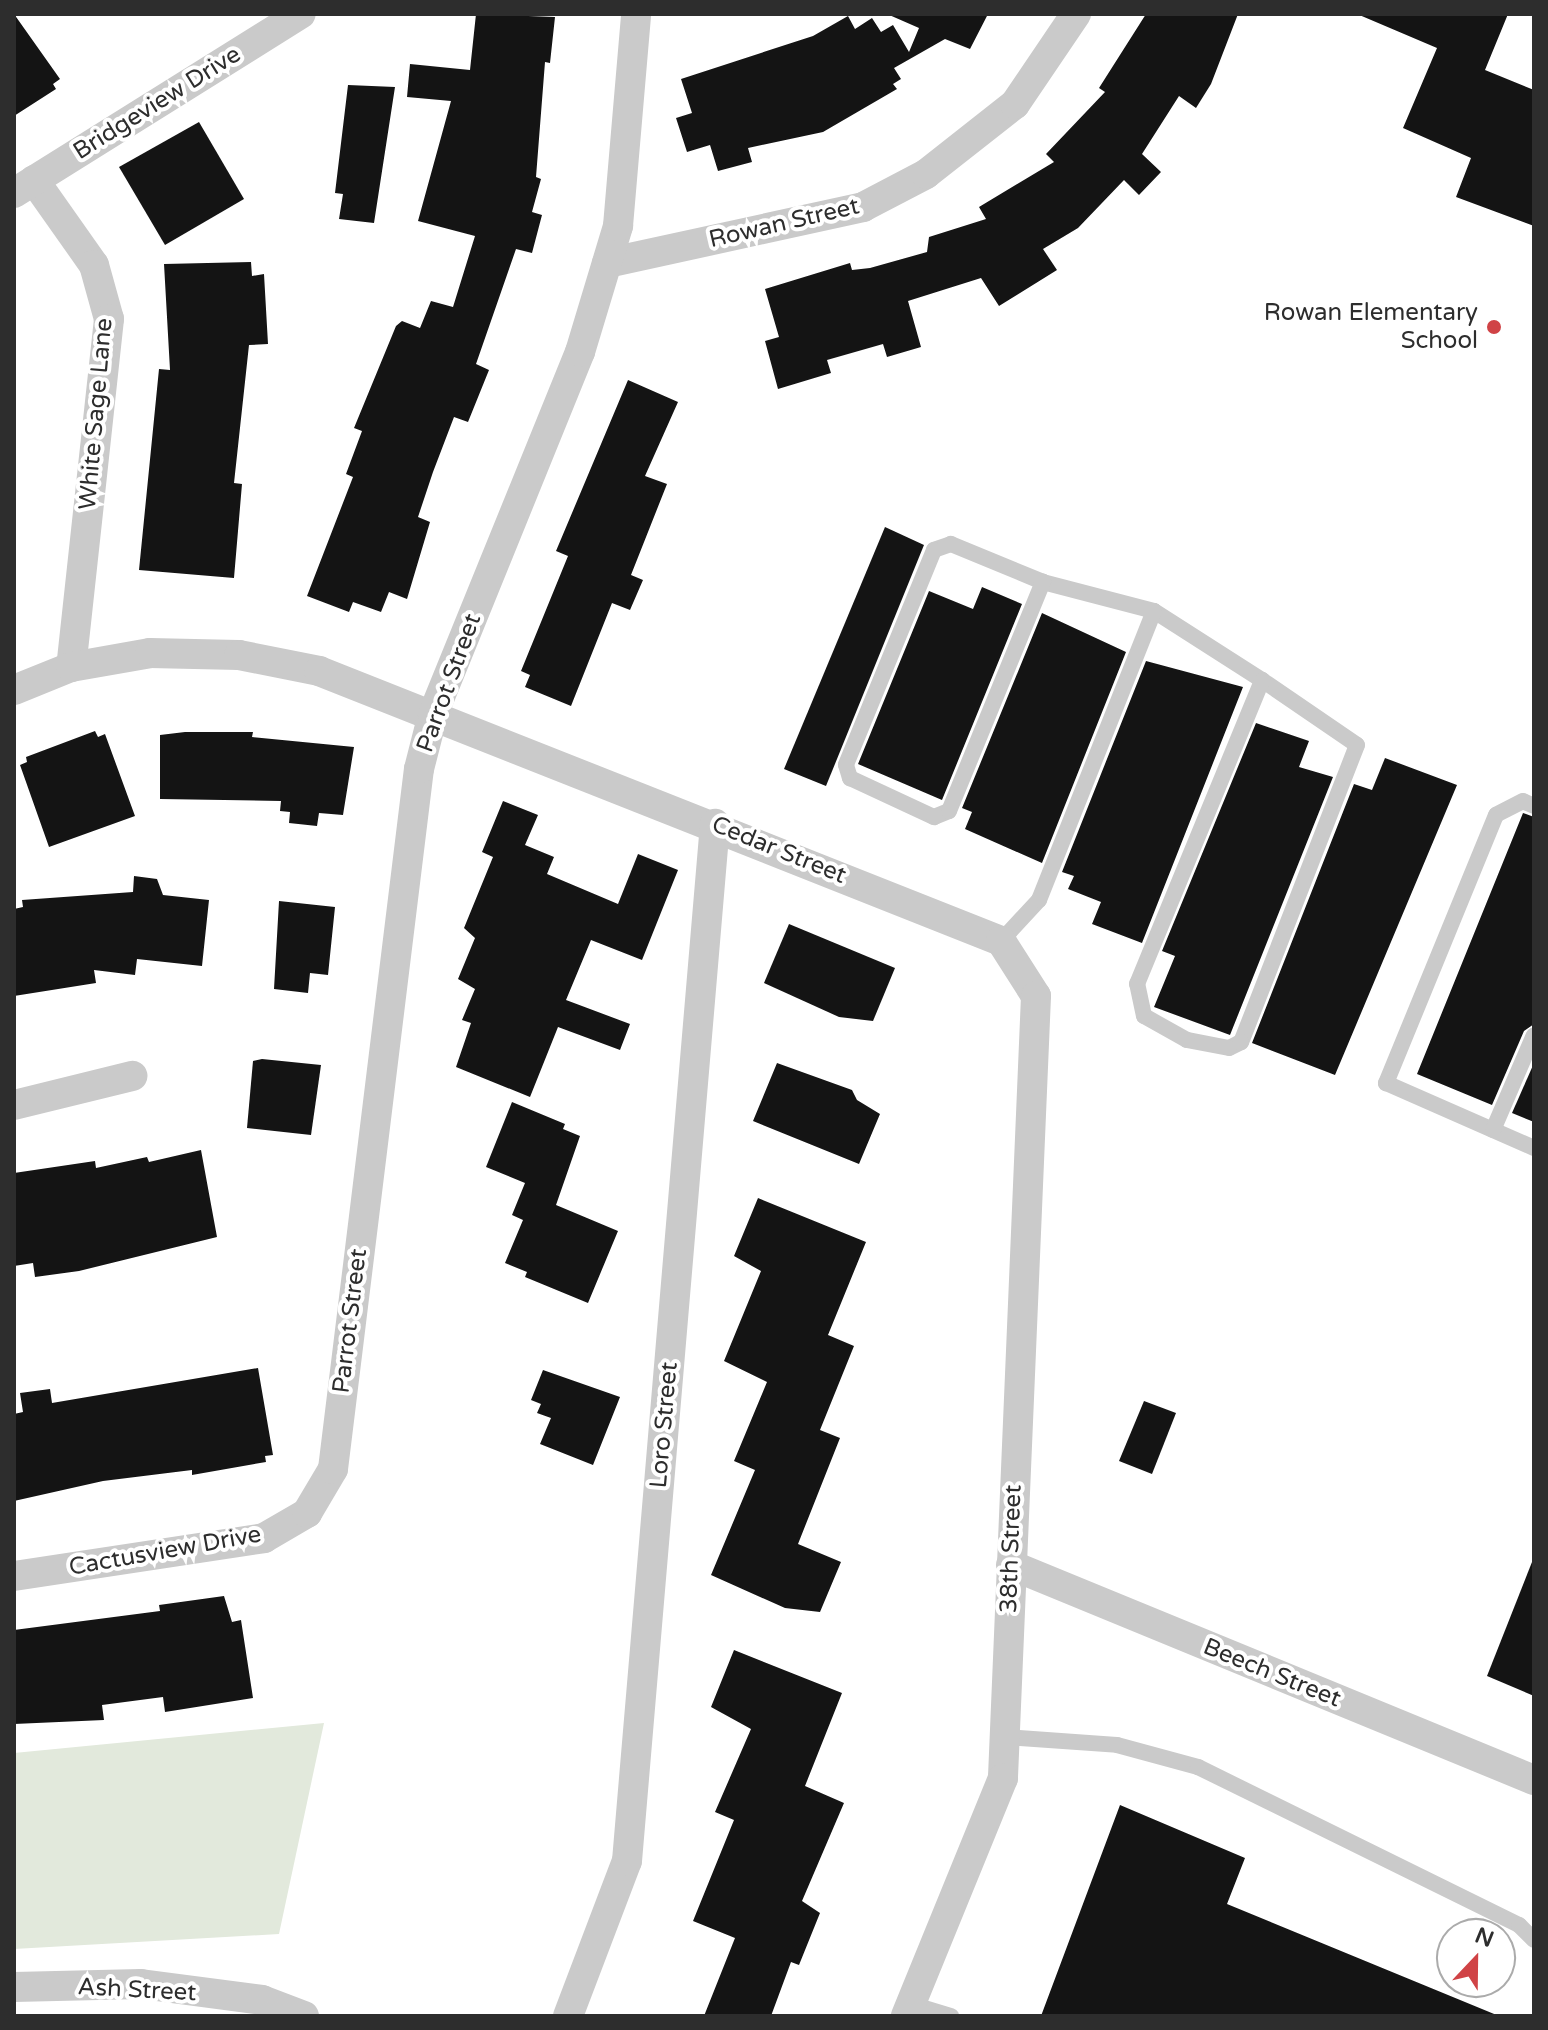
<!DOCTYPE html>
<style>
body{margin:0}
#map{position:relative;width:1548px;height:2030px;overflow:hidden;background:#fff;font-family:"Varela Round",sans-serif}
div>[style]{position:absolute}
.green>*{inset:0;background:#e2e9dc}
.building>*{inset:0;background:#141414}
.lane>*{height:16px;margin:-8px;padding:0 8px;transform-origin:8px;border-radius:8px;background:#cacaca}
.street>*{height:30px;margin:-15px;padding:0 15px;transform-origin:15px;border-radius:15px;background:#cacaca}
.dots>*{width:22px;height:22px;translate:-50% -50%;box-sizing:border-box;border:4px solid #fff;border-radius:50%}
span{translate:-50% -50%;white-space:nowrap;text-align:center;line-height:1.15;-webkit-text-stroke:8px #fff;paint-order:stroke}
.street-label{font-size:24px;color:#2d2d2d}
.poi-label{font-size:24px;color:#2d2d2d}
.right{translate:-100% -50%;text-align:right}
.frame{position:absolute;inset:0;border:16px solid #2d2d2d;pointer-events:none}
.north{position:absolute;left:1436px;top:1918px;width:80px;height:80px;box-sizing:border-box;background:#fff;border:2px solid #ababab;border-radius:50%;rotate:22deg;font-size:22px;font-weight:700;line-height:32px;text-align:center;color:#2d2d2d}
.north::after{content:'';display:block;margin:auto;width:28px;height:36px;background:#d04346;clip-path:polygon(50% 0,100% 100%,50% 72%,0 100%)}
</style>
<div id="map">
<div class="green">
<div style="clip-path:polygon(324px 1723px,279px 1934px,14px 1949px,14px 1753px)"></div>
</div>
<div class="building">
<div style="clip-path:polygon(14px 14px,60px 79px,53px 84px,56px 89px,14px 116px)"></div>
<div style="clip-path:polygon(476px 14px,555px 17px,550px 63px,545px 62px,536px 177px,541px 179px,532px 212px,542px 215px,532px 253px,516px 249px,476px 364px,489px 370px,468px 422px,454px 417px,433px 472px,418px 517px,430px 522px,407px 599px,389px 592px,381px 612px,353px 602px,349px 612px,307px 596px,353px 477px,346px 474px,362px 431px,354px 428px,396px 326px,402px 321px,420px 328px,431px 301px,453px 307px,475px 236px,418px 221px,451px 101px,407px 97px,410px 64px,470px 70px)"></div>
<div style="clip-path:polygon(887px 14px,988px 14px,970px 49px,945px 39px,894px 68px,901px 79px,893px 84px,897px 89px,823px 132px,748px 148px,752px 162px,718px 171px,710px 145px,687px 152px,676px 118px,692px 113px,681px 79px,813px 36px,848px 16px,855px 29px,872px 18px,881px 32px,893px 25px,909px 52px,919px 28px)"></div>
<div style="clip-path:polygon(1146px 14px,1238px 14px,1211px 84px,1196px 108px,1179px 96px,1142px 154px,1161px 172px,1139px 195px,1124px 180px,1078px 228px,1043px 249px,1057px 270px,999px 306px,981px 278px,908px 301px,921px 347px,887px 357px,883px 344px,827px 360px,831px 373px,778px 389px,765px 341px,779px 337px,765px 289px,850px 263px,852px 270px,870px 268px,927px 252px,929px 237px,986px 219px,979px 207px,1054px 162px,1046px 154px,1105px 92px,1099px 88px)"></div>
<div style="clip-path:polygon(1357px 14px,1508px 14px,1485px 70px,1534px 90px,1534px 226px,1456px 197px,1471px 158px,1403px 128px,1437px 48px)"></div>
<div style="clip-path:polygon(348px 85px,395px 87px,374px 223px,339px 219px,343px 194px,335px 193px)"></div>
<div style="clip-path:polygon(199px 122px,244px 199px,165px 245px,119px 167px)"></div>
<div style="clip-path:polygon(251px 262px,252px 276px,264px 274px,268px 344px,249px 345px,234px 483px,242px 484px,234px 578px,139px 570px,159px 369px,170px 370px,164px 264px)"></div>
<div style="clip-path:polygon(628px 380px,678px 402px,645px 476px,667px 484px,631px 575px,643px 580px,630px 610px,612px 603px,571px 706px,525px 687px,530px 675px,521px 671px,568px 556px,556px 551px)"></div>
<div style="clip-path:polygon(885px 527px,924px 545px,826px 786px,784px 769px)"></div>
<div style="clip-path:polygon(982px 587px,1022px 604px,942px 800px,858px 764px,929px 591px,973px 609px)"></div>
<div style="clip-path:polygon(1042px 613px,1126px 652px,1042px 863px,965px 829px,972px 812px,962px 808px)"></div>
<div style="clip-path:polygon(1146px 661px,1243px 687px,1142px 943px,1092px 924px,1101px 902px,1068px 889px,1074px 876px,1062px 872px)"></div>
<div style="clip-path:polygon(1256px 723px,1309px 741px,1299px 767px,1333px 777px,1230px 1035px,1154px 1007px,1175px 956px,1162px 951px)"></div>
<div style="clip-path:polygon(95px 731px,98px 737px,105px 734px,135px 816px,49px 847px,20px 765px,27px 762px,26px 757px)"></div>
<div style="clip-path:polygon(185px 732px,253px 732px,252px 737px,354px 747px,343px 815px,319px 813px,317px 826px,289px 823px,290px 812px,280px 811px,281px 801px,160px 799px,160px 735px)"></div>
<div style="clip-path:polygon(1385px 758px,1457px 785px,1335px 1075px,1252px 1043px,1354px 784px,1372px 790px)"></div>
<div style="clip-path:polygon(503px 801px,538px 815px,525px 845px,554px 857px,547px 874px,618px 904px,638px 854px,678px 870px,642px 960px,591px 940px,566px 1000px,630px 1024px,620px 1050px,558px 1027px,530px 1097px,456px 1067px,471px 1023px,462px 1020px,475px 989px,458px 979px,475px 938px,464px 928px,493px 857px,482px 852px)"></div>
<div style="clip-path:polygon(1523px 813px,1534px 817px,1534px 1024px,1524px 1031px,1492px 1105px,1417px 1074px)"></div>
<div style="clip-path:polygon(134px 876px,157px 879px,163px 895px,209px 900px,202px 966px,137px 959px,135px 975px,94px 970px,96px 983px,14px 996px,14px 909px,23px 907px,22px 900px,133px 892px)"></div>
<div style="clip-path:polygon(279px 901px,335px 907px,328px 975px,310px 973px,308px 993px,274px 989px)"></div>
<div style="clip-path:polygon(789px 924px,895px 968px,873px 1021px,839px 1017px,764px 983px)"></div>
<div style="clip-path:polygon(262px 1059px,321px 1065px,311px 1135px,247px 1128px,253px 1061px)"></div>
<div style="clip-path:polygon(777px 1063px,852px 1090px,857px 1100px,880px 1114px,859px 1164px,753px 1121px)"></div>
<div style="clip-path:polygon(1534px 1063px,1534px 1122px,1512px 1113px)"></div>
<div style="clip-path:polygon(512px 1102px,565px 1124px,563px 1129px,580px 1136px,556px 1205px,618px 1231px,588px 1303px,525px 1277px,527px 1272px,505px 1263px,523px 1220px,512px 1215px,525px 1183px,486px 1167px)"></div>
<div style="clip-path:polygon(201px 1150px,217px 1237px,79px 1271px,35px 1277px,33px 1263px,14px 1266px,14px 1173px,95px 1161px,96px 1168px,147px 1157px,149px 1162px)"></div>
<div style="clip-path:polygon(758px 1198px,866px 1242px,828px 1335px,854px 1346px,820px 1430px,840px 1438px,798px 1544px,841px 1562px,820px 1612px,785px 1608px,711px 1575px,755px 1470px,734px 1461px,767px 1382px,724px 1361px,761px 1271px,734px 1256px)"></div>
<div style="clip-path:polygon(258px 1368px,273px 1455px,265px 1456px,266px 1462px,192px 1475px,192px 1470px,103px 1481px,14px 1501px,14px 1414px,23px 1412px,20px 1393px,50px 1389px,52px 1403px)"></div>
<div style="clip-path:polygon(543px 1370px,620px 1397px,593px 1465px,540px 1444px,551px 1418px,537px 1413px,541px 1404px,531px 1400px)"></div>
<div style="clip-path:polygon(1144px 1401px,1176px 1413px,1152px 1474px,1119px 1461px)"></div>
<div style="clip-path:polygon(1532px 1562px,1534px 1562px,1534px 1696px,1487px 1676px)"></div>
<div style="clip-path:polygon(224px 1596px,232px 1622px,241px 1620px,253px 1698px,165px 1712px,163px 1697px,102px 1705px,104px 1720px,14px 1724px,14px 1630px,160px 1611px,159px 1605px)"></div>
<div style="clip-path:polygon(734px 1650px,842px 1693px,805px 1786px,844px 1803px,802px 1901px,820px 1913px,799px 1965px,791px 1962px,771px 2016px,704px 2016px,735px 1938px,693px 1921px,734px 1820px,715px 1812px,751px 1729px,711px 1707px)"></div>
<div style="clip-path:polygon(1120px 1805px,1245px 1858px,1227px 1904px,1499px 2016px,1041px 2016px)"></div>
</div>
<div class="lane">
<div style="left:1154px;top:611px;width:128px;rotate:32.6deg"></div>
<div style="left:1262px;top:680px;width:115px;rotate:34.4deg"></div>
<div style="left:1357px;top:745px;width:319px;rotate:111.3deg"></div>
<div style="left:1241px;top:1042px;width:13px;rotate:153deg"></div>
<div style="left:1229px;top:1048px;width:43px;rotate:-169.2deg"></div>
<div style="left:1187px;top:1040px;width:49px;rotate:-150.8deg"></div>
<div style="left:1144px;top:1016px;width:33px;rotate:-102deg"></div>
<div style="left:1137px;top:984px;width:329px;rotate:-67.6deg"></div>
<div style="left:1534px;top:806px;width:12px;rotate:-156deg"></div>
<div style="left:1523px;top:801px;width:30px;rotate:153deg"></div>
<div style="left:1496px;top:815px;width:290px;rotate:112.3deg"></div>
<div style="left:1386px;top:1083px;width:162px;rotate:23.7deg"></div>
<div style="left:1001px;top:941px;width:56px;rotate:-47.2deg"></div>
<div style="left:1039px;top:900px;width:311px;rotate:-68.3deg"></div>
<div style="left:1154px;top:611px;width:115px;rotate:-165.4deg"></div>
<div style="left:1043px;top:582px;width:100px;rotate:-157.6deg"></div>
<div style="left:951px;top:544px;width:18px;rotate:161deg"></div>
<div style="left:934px;top:550px;width:232px;rotate:112.3deg"></div>
<div style="left:846px;top:765px;width:14px;rotate:73deg"></div>
<div style="left:850px;top:778px;width:93px;rotate:24.9deg"></div>
<div style="left:934px;top:817px;width:16px;rotate:-22deg"></div>
<div style="left:949px;top:811px;width:248px;rotate:-67.7deg"></div>
<div style="left:1493px;top:1130px;width:103px;rotate:-66.7deg"></div>
<div style="left:1004px;top:1737px;width:113px;rotate:4deg"></div>
<div style="left:1117px;top:1745px;width:84px;rotate:15.2deg"></div>
<div style="left:1198px;top:1767px;width:358px;rotate:26.2deg"></div>
<div style="left:1519px;top:1925px;width:21px;rotate:45deg"></div>
<div style="left:911px;top:2004px;width:42px;rotate:16.7deg"></div>
</div>
<div class="street">
<div style="left:34px;top:180px;width:104px;rotate:54.8deg"></div>
<div style="left:94px;top:265px;width:56px;rotate:74.5deg"></div>
<div style="left:109px;top:319px;width:350px;rotate:96.2deg"></div>
<div style="left:14px;top:193px;width:338px;rotate:-32deg"></div>
<div style="left:607px;top:263px;width:262px;rotate:-12.3deg"></div>
<div style="left:863px;top:207px;width:71px;rotate:-27.6deg"></div>
<div style="left:926px;top:174px;width:113px;rotate:-38.2deg"></div>
<div style="left:1015px;top:104px;width:109px;rotate:-55.9deg"></div>
<div style="left:14px;top:690px;width:61px;rotate:-22deg"></div>
<div style="left:71px;top:667px;width:80px;rotate:-10deg"></div>
<div style="left:150px;top:653px;width:89px;rotate:1.3deg"></div>
<div style="left:239px;top:655px;width:82px;rotate:11.3deg"></div>
<div style="left:319px;top:671px;width:734px;rotate:21.6deg"></div>
<div style="left:1001px;top:941px;width:65px;rotate:57.5deg"></div>
<div style="left:1036px;top:996px;width:783px;rotate:92.42deg"></div>
<div style="left:1003px;top:1778px;width:257px;rotate:112.2deg"></div>
<div style="left:14px;top:1105px;width:122px;rotate:-13.8deg"></div>
<div style="left:1011px;top:1565px;width:565px;rotate:22.35deg"></div>
<div style="left:14px;top:1576px;width:253px;rotate:-8.6deg"></div>
<div style="left:264px;top:1538px;width:50px;rotate:-30.2deg"></div>
<div style="left:307px;top:1513px;width:51px;rotate:-59.4deg"></div>
<div style="left:333px;top:1469px;width:705px;rotate:-83deg"></div>
<div style="left:419px;top:769px;width:57px;rotate:-75.7deg"></div>
<div style="left:433px;top:714px;width:391px;rotate:-67.9deg"></div>
<div style="left:580px;top:352px;width:132px;rotate:-73.2deg"></div>
<div style="left:618px;top:226px;width:213px;rotate:-85.1deg"></div>
<div style="left:14px;top:1987px;width:127px;rotate:-1.4deg"></div>
<div style="left:141px;top:1984px;width:122px;rotate:7.5deg"></div>
<div style="left:262px;top:2000px;width:45px;rotate:20.9deg"></div>
<div style="left:568px;top:2016px;width:166px;rotate:-69.2deg"></div>
<div style="left:627px;top:1861px;width:1041px;rotate:-85.15deg"></div>
</div>
<div class="dots">
<div style="left:1494px;top:327px;background:#d04346"></div>
</div>
<div class="street-label">
<span style="left:157px;top:103px;rotate:-32deg">Bridgeview Drive</span>
<span style="left:784px;top:223px;rotate:-13deg">Rowan Street</span>
<span style="left:96px;top:414px;rotate:-85deg">White Sage Lane</span>
<span style="left:449px;top:683px;rotate:-70deg">Parrot Street</span>
<span style="left:779px;top:850px;rotate:22deg">Cedar Street</span>
<span style="left:350px;top:1321px;rotate:-83deg">Parrot Street</span>
<span style="left:664px;top:1425px;rotate:-85deg">Loro Street</span>
<span style="left:1011px;top:1549px;rotate:-88deg">38th Street</span>
<span style="left:165px;top:1551px;rotate:-10deg">Cactusview Drive</span>
<span style="left:1272px;top:1673px;rotate:22deg">Beech Street</span>
<span style="left:137px;top:1990px;rotate:3deg">Ash Street</span>
</div>
<div class="poi-label">
<span class="right" style="left:1478px;top:327px">Rowan Elementary<br>School</span>
</div>
<div class="frame"></div>
<div class="north">N</div>
</div>
